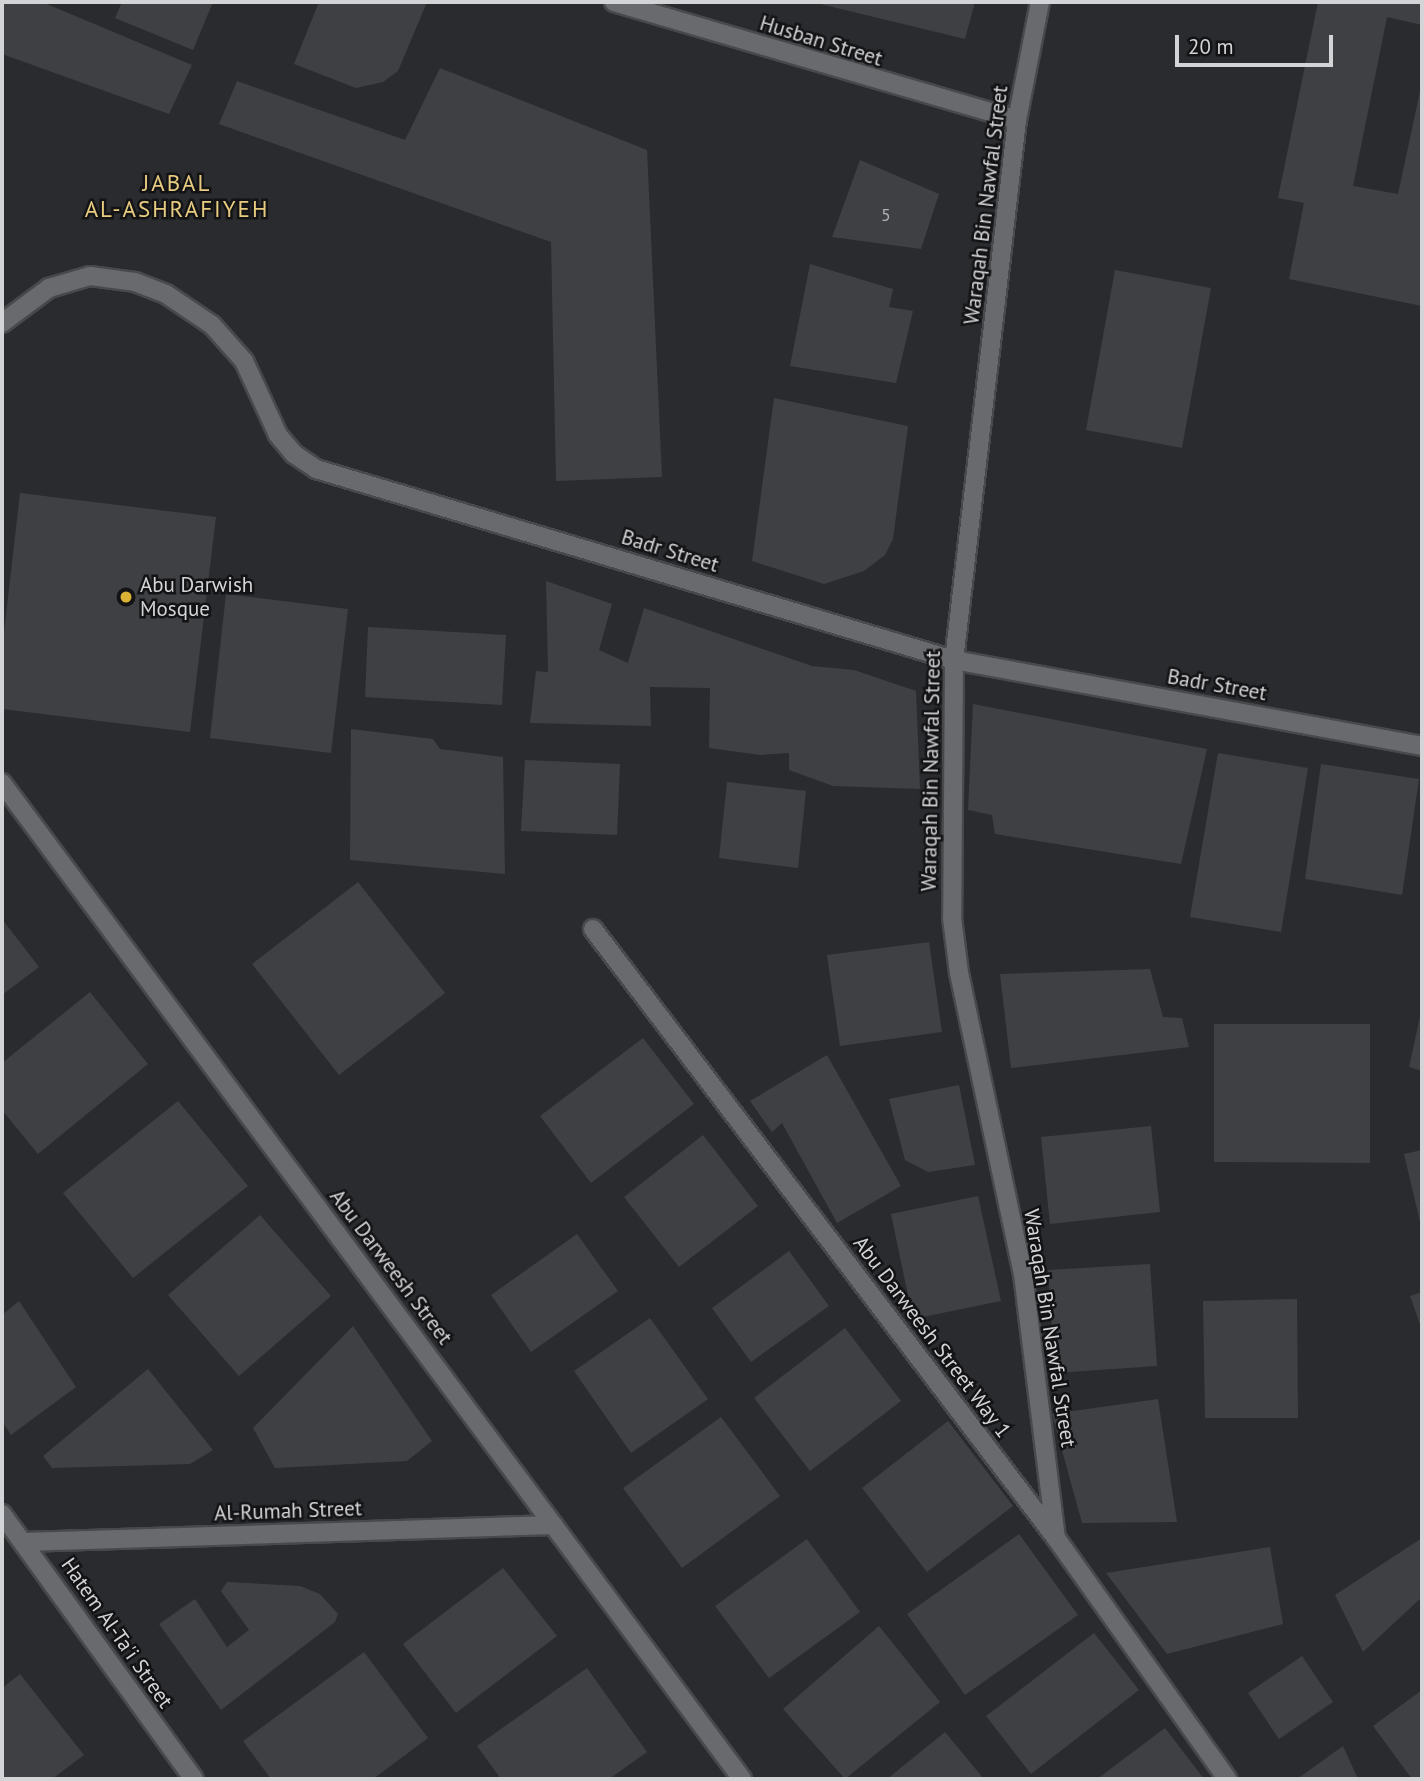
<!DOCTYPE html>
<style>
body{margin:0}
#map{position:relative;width:1424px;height:1781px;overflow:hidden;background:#2a2b2e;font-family:"PT Sans",sans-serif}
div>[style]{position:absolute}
.building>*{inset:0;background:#3f4044}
.roads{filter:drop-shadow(2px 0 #48494c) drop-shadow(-2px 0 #48494c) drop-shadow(0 2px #48494c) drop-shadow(0 -2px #48494c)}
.street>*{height:18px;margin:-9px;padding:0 9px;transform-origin:9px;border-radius:9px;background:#696a6e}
.dots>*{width:19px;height:19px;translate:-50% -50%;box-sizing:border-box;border:4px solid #131315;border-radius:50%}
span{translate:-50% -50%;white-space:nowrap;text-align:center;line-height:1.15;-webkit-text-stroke:5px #131315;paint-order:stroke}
.number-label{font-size:18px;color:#aeafb2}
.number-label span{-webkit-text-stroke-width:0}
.street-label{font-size:21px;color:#d3d4d6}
.poi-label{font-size:21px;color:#d3d4d6}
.left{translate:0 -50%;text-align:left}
.neighbourhood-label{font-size:23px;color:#e7cb80;letter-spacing:2px}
.frame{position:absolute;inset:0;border:4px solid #d3d4d6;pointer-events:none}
.scale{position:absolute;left:1175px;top:35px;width:158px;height:32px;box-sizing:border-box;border:4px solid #d3d4d6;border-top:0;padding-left:9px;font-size:21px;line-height:24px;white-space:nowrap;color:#d3d4d6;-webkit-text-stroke:5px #131315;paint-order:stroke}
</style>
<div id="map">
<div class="building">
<div style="clip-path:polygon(2px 2px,42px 2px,192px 65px,169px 114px,2px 54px)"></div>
<div style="clip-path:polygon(122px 2px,213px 2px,193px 50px,115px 18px)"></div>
<div style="clip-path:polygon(319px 2px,427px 2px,398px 71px,383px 82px,356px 88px,294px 64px)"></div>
<div style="clip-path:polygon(812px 2px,975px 2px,965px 39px)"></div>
<div style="clip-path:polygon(1318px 2px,1422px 2px,1422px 25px,1387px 17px,1353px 186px,1398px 194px,1422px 82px,1422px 306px,1289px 279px,1304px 203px,1278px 198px)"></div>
<div style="clip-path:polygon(440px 68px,647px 150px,662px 477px,556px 481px,551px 242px,219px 124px,237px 81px,405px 140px)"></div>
<div style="clip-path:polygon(860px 160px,939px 194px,921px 249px,832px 237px)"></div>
<div style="clip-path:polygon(810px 264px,893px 289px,889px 307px,913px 311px,896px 383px,790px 366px)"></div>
<div style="clip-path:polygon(1115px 270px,1211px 288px,1182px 448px,1086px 430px)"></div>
<div style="clip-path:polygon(774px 398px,908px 426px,893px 539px,885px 555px,864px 571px,824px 584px,752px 561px)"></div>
<div style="clip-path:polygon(20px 493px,216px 517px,190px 732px,2px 709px,2px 650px)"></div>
<div style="clip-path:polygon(546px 581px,612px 604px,599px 650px,628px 663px,644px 608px,812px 666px,854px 670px,916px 691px,920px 789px,833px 786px,789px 770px,789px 753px,760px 755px,709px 748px,710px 688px,650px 687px,651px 726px,530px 723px,536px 671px,548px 672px)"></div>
<div style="clip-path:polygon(226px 594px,348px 609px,331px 753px,210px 738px)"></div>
<div style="clip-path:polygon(368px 627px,506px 635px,502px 705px,365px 697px)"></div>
<div style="clip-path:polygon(973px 704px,1207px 749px,1181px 864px,995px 834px,992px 815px,968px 810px)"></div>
<div style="clip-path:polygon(351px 729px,433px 739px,440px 749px,503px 757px,505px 874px,350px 860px)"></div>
<div style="clip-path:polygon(1218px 753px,1308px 768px,1281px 932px,1190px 917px)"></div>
<div style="clip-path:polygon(525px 760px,620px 764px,617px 835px,521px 831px)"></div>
<div style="clip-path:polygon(1321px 764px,1419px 779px,1402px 895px,1305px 879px)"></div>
<div style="clip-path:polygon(727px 782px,806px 791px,798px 868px,719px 858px)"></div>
<div style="clip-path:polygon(358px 882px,445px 993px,339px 1075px,252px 964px)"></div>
<div style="clip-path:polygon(2px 919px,39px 967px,2px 995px)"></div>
<div style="clip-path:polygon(929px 942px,942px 1032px,840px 1046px,827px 955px)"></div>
<div style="clip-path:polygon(1150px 969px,1163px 1017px,1182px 1018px,1189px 1047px,1011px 1068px,1000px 974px)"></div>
<div style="clip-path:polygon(90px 992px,148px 1064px,38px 1154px,2px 1110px,2px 1063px)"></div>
<div style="clip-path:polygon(1421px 1012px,1422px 1013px,1422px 1071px,1409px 1067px)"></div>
<div style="clip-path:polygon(1214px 1024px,1370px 1024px,1370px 1163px,1214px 1162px)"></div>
<div style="clip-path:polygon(643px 1038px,694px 1104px,591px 1183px,540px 1116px)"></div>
<div style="clip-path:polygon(827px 1055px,901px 1186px,837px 1223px,782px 1123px,772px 1132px,750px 1101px)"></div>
<div style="clip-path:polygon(959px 1085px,975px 1165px,928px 1172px,905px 1160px,889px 1099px)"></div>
<div style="clip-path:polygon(178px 1101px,248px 1186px,133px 1278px,63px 1193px)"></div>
<div style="clip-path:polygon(1151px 1126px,1160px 1212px,1050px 1224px,1041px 1137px)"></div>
<div style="clip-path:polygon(703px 1135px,758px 1206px,679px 1267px,624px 1197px)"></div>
<div style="clip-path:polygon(1422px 1150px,1422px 1226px,1421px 1226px,1404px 1154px)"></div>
<div style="clip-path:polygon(978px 1196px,1001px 1301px,913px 1319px,891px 1214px)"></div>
<div style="clip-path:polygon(260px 1215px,331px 1296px,239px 1376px,168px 1295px)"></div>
<div style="clip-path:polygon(577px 1234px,618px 1291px,531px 1352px,491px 1295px)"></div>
<div style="clip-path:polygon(789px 1251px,829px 1306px,751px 1362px,712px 1308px)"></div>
<div style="clip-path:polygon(1150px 1264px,1157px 1366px,1055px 1373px,1048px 1270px)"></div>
<div style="clip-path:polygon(1422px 1292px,1422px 1330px,1410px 1296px)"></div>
<div style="clip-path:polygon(1297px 1299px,1298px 1418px,1205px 1418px,1203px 1301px)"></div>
<div style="clip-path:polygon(19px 1301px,76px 1387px,11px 1435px,2px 1421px,2px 1315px)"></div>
<div style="clip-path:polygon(650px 1318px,708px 1399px,631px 1453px,574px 1371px)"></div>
<div style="clip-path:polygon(353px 1326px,432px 1441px,407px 1461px,275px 1468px,253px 1428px)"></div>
<div style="clip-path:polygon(845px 1328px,901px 1401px,810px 1471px,754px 1398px)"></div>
<div style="clip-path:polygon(148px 1369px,213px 1450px,190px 1464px,52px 1468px,43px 1456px)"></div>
<div style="clip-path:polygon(1158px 1399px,1177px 1522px,1082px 1523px,1052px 1414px)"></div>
<div style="clip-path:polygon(721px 1417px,780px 1496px,682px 1568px,623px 1488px)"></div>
<div style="clip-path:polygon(948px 1421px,1013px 1506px,927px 1572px,862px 1488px)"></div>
<div style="clip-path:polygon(1019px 1534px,1078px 1615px,965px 1695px,907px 1614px)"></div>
<div style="clip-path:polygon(1422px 1538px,1422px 1597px,1363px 1652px,1335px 1595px)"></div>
<div style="clip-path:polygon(807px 1539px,860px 1612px,769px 1678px,715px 1606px)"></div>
<div style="clip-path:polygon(1270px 1547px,1283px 1624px,1167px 1654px,1106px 1573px)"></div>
<div style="clip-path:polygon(503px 1568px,557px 1636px,456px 1713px,403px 1644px)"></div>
<div style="clip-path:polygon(227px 1582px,300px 1586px,320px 1594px,338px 1614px,335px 1622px,221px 1710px,159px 1624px,195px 1599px,227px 1647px,249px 1630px,221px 1591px)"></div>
<div style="clip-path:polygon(879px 1626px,940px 1702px,845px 1779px,783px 1709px)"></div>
<div style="clip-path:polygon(1094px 1633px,1139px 1690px,1031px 1774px,986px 1716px)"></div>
<div style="clip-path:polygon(364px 1652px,428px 1738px,373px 1779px,271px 1779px,243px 1741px)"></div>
<div style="clip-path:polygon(1302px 1656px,1333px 1702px,1279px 1739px,1248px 1693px)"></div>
<div style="clip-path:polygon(587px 1668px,647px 1752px,609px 1779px,501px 1779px,477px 1746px)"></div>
<div style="clip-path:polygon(20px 1674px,84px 1755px,52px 1779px,2px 1779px,2px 1688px)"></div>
<div style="clip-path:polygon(1422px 1690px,1422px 1779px,1412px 1779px,1373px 1726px)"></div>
<div style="clip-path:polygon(1165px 1728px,1204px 1779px,1097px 1779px)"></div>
<div style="clip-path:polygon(945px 1732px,984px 1779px,887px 1779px)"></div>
<div style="clip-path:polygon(1343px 1746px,1358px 1779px,1297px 1779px)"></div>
</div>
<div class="roads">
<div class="street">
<div style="left:614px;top:2px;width:420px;rotate:16.3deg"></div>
<div style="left:1040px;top:2px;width:120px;rotate:101deg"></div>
<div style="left:1017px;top:120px;width:544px;rotate:96.65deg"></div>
<div style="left:954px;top:660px;width:258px;rotate:90.4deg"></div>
<div style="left:952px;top:918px;width:55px;rotate:82.7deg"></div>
<div style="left:959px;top:973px;width:308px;rotate:78deg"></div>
<div style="left:1023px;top:1274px;width:266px;rotate:82.9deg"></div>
<div style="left:2px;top:323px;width:59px;rotate:-36.7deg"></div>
<div style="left:49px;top:288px;width:43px;rotate:-16.3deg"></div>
<div style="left:90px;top:276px;width:45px;rotate:7.6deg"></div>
<div style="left:135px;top:282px;width:33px;rotate:21deg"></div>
<div style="left:166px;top:294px;width:55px;rotate:34deg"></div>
<div style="left:212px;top:325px;width:48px;rotate:48.4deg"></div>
<div style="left:244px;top:361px;width:81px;rotate:65.3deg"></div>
<div style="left:278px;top:435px;width:25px;rotate:50deg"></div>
<div style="left:294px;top:454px;width:27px;rotate:34deg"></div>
<div style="left:316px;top:469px;width:666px;rotate:16.67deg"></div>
<div style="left:954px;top:660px;width:476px;rotate:10.4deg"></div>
<div style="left:2px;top:783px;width:1241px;rotate:53.39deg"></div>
<div style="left:593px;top:929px;width:765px;rotate:52.76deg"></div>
<div style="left:1056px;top:1538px;width:296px;rotate:54.6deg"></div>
<div style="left:2px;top:1514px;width:327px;rotate:54.1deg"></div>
<div style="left:24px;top:1542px;width:530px;rotate:-1.84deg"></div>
</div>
</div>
<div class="dots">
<div style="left:126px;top:597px;background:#dbb233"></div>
</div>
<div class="number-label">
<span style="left:886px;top:215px">5</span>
</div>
<div class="street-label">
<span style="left:821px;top:41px;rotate:17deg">Husban Street</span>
<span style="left:986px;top:205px;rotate:-83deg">Waraqah Bin Nawfal Street</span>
<span style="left:670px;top:551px;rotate:17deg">Badr Street</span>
<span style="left:1217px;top:685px;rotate:10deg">Badr Street</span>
<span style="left:931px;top:771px;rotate:-89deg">Waraqah Bin Nawfal Street</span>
<span style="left:391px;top:1267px;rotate:53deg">Abu Darweesh Street</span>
<span style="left:1050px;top:1328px;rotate:81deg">Waraqah Bin Nawfal Street</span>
<span style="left:932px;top:1337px;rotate:53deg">Abu Darweesh Street Way 1</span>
<span style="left:288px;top:1511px;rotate:-2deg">Al-Rumah Street</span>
<span style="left:117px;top:1633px;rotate:55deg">Hatem Al-Ta'i Street</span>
</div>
<div class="poi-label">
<span class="left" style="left:140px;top:597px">Abu Darwish<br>Mosque</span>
</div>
<div class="neighbourhood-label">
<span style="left:177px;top:196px">JABAL<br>AL-ASHRAFIYEH</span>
</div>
<div class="frame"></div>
<div class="scale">20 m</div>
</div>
